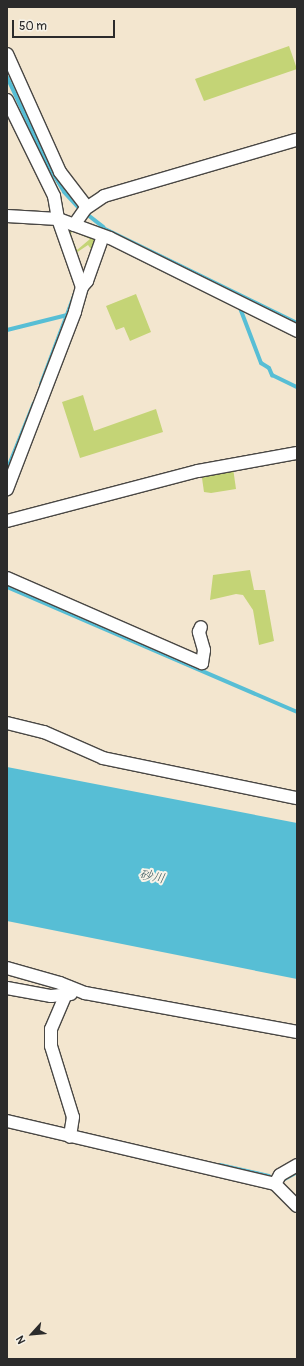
<!DOCTYPE html>
<meta charset="utf-8">
<style>
body{margin:0}
#map{position:relative;width:304px;height:1366px;overflow:hidden;background:#f3e6cf;font-family:Pangolin,"Klee One",sans-serif}
div>[style]{position:absolute}
.green>*{inset:0;background:#c4d476}
.water>*{inset:0;background:#57bed5}
.stream>*{height:4px;margin:-2px;padding:0 2px;transform-origin:2px;border-radius:2px;background:#57bed5}
.roads{filter:drop-shadow(1px 0 #494744) drop-shadow(-1px 0 #494744) drop-shadow(0 1px #494744) drop-shadow(0 -1px #494744)}
.street>*{height:12px;margin:-6px;padding:0 6px;transform-origin:6px;border-radius:6px;background:#fff}
span{translate:-50% -50%;white-space:nowrap;text-align:center;line-height:1.15;-webkit-text-stroke:4px #f7f3e8;paint-order:stroke}
.water-label{font-size:13px;color:#38575e;font-style:italic}
.frame{position:absolute;inset:0;border:8px solid #2b2b2b;pointer-events:none}
.north{position:absolute;left:12px;top:1314px;width:40px;height:40px;-webkit-text-stroke:3px #f7f3e8;paint-order:stroke;rotate:243deg;font-size:11px;font-weight:700;line-height:16px;text-align:center;color:#2b2b2b}
.north::after{content:'';display:block;margin:auto;width:14px;height:18px;background:#2b2b2b;clip-path:polygon(50% 0,100% 100%,50% 72%,0 100%)}
.scale{position:absolute;left:12px;top:20px;width:103px;height:18px;box-sizing:border-box;border:2px solid #2b2b2b;border-top:0;padding-left:5px;font-size:12px;line-height:14px;white-space:nowrap;color:#2b2b2b;-webkit-text-stroke:3px #f7f3e8;paint-order:stroke}
</style>
<div id="map">
<div class="green">
<div style="clip-path:polygon(289px 46px,297px 69px,204px 101px,195px 79px)"></div>
<div style="clip-path:polygon(evenodd,69px 230px,97px 239px,94px 247px,91px 249px,88px 245px,76px 253px,69px 230px,72px 231px,90px 239px,77px 250px,71px 235px,72px 231px)"></div>
<div style="clip-path:polygon(136px 294px,151px 332px,130px 341px,124px 327px,116px 330px,106px 306px)"></div>
<div style="clip-path:polygon(83px 395px,94px 431px,156px 409px,163px 432px,80px 458px,62px 402px)"></div>
<div style="clip-path:polygon(233px 468px,236px 489px,211px 493px,204px 492px,202px 478px,218px 470px)"></div>
<div style="clip-path:polygon(250px 570px,254px 590px,265px 590px,274px 641px,259px 645px,253px 610px,243px 595px,236px 594px,210px 600px,213px 575px)"></div>
</div>
<div class="water">
<div style="clip-path:polygon(7px 767px,297px 823px,297px 979px,7px 921px)"></div>
</div>
<div class="stream">
<div style="left:7px;top:77px;width:97px;rotate:65deg"></div>
<div style="left:48px;top:165px;width:31px;rotate:59deg"></div>
<div style="left:64px;top:192px;width:22px;rotate:47deg"></div>
<div style="left:79px;top:208px;width:31px;rotate:38deg"></div>
<div style="left:103px;top:228px;width:216px;rotate:26.1deg"></div>
<div style="left:240px;top:308px;width:59px;rotate:69.1deg"></div>
<div style="left:261px;top:363px;width:9px;rotate:32deg"></div>
<div style="left:269px;top:368px;width:8px;rotate:67deg"></div>
<div style="left:272px;top:375px;width:28px;rotate:26deg"></div>
<div style="left:7px;top:330px;width:62px;rotate:-14deg"></div>
<div style="left:41px;top:384px;width:97px;rotate:-69.5deg"></div>
<div style="left:7px;top:470px;width:72px;rotate:-68.1deg"></div>
<div style="left:7px;top:587px;width:316px;rotate:23.3deg"></div>
<div style="left:220px;top:1165px;width:50px;rotate:12.7deg"></div>
<div style="left:281px;top:1181px;width:18px;rotate:-29deg"></div>
</div>
<div class="roads">
<div class="street">
<div style="left:7px;top:54px;width:129px;rotate:65.8deg"></div>
<div style="left:60px;top:172px;width:44px;rotate:52.4deg"></div>
<div style="left:7px;top:100px;width:107px;rotate:63.9deg"></div>
<div style="left:54px;top:196px;width:23px;rotate:80deg"></div>
<div style="left:58px;top:219px;width:72px;rotate:70.6deg"></div>
<div style="left:82px;top:287px;width:26px;rotate:106deg"></div>
<div style="left:75px;top:312px;width:190px;rotate:111deg"></div>
<div style="left:7px;top:216px;width:51px;rotate:3.4deg"></div>
<div style="left:58px;top:219px;width:55px;rotate:20.1deg"></div>
<div style="left:110px;top:238px;width:209px;rotate:26.4deg"></div>
<div style="left:74px;top:225px;width:19px;rotate:-55deg"></div>
<div style="left:85px;top:209px;width:23px;rotate:-34deg"></div>
<div style="left:104px;top:196px;width:200px;rotate:-16.3deg"></div>
<div style="left:82px;top:287px;width:8px;rotate:-50deg"></div>
<div style="left:87px;top:281px;width:48px;rotate:-70.4deg"></div>
<div style="left:7px;top:521px;width:197px;rotate:-14.7deg"></div>
<div style="left:198px;top:471px;width:101px;rotate:-10.3deg"></div>
<div style="left:7px;top:578px;width:213px;rotate:23.6deg"></div>
<div style="left:202px;top:663px;width:13px;rotate:-81deg"></div>
<div style="left:204px;top:650px;width:19px;rotate:-106deg"></div>
<div style="left:199px;top:632px;width:5px;rotate:-68deg"></div>
<div style="left:7px;top:723px;width:38px;rotate:14deg"></div>
<div style="left:44px;top:732px;width:64px;rotate:23.8deg"></div>
<div style="left:103px;top:758px;width:198px;rotate:11.7deg"></div>
<div style="left:7px;top:968px;width:55px;rotate:15.8deg"></div>
<div style="left:60px;top:983px;width:27px;rotate:22deg"></div>
<div style="left:85px;top:993px;width:216px;rotate:10.4deg"></div>
<div style="left:69px;top:987px;width:46px;rotate:113.2deg"></div>
<div style="left:51px;top:1029px;width:17px;rotate:90deg"></div>
<div style="left:51px;top:1046px;width:74px;rotate:72.8deg"></div>
<div style="left:73px;top:1117px;width:20px;rotate:99deg"></div>
<div style="left:7px;top:988px;width:45px;rotate:10.3deg"></div>
<div style="left:51px;top:996px;width:20px;rotate:-6deg"></div>
<div style="left:7px;top:1121px;width:275px;rotate:13.2deg"></div>
<div style="left:275px;top:1184px;width:31px;rotate:45deg"></div>
<div style="left:275px;top:1184px;width:10px;rotate:-61deg"></div>
<div style="left:280px;top:1175px;width:20px;rotate:-30deg"></div>
</div>
</div>
<div class="water-label">
<span style="left:152px;top:877px;rotate:11deg">砂川</span>
</div>
<div class="frame"></div>
<div class="north">N</div>
<div class="scale">50 m</div>
</div>
